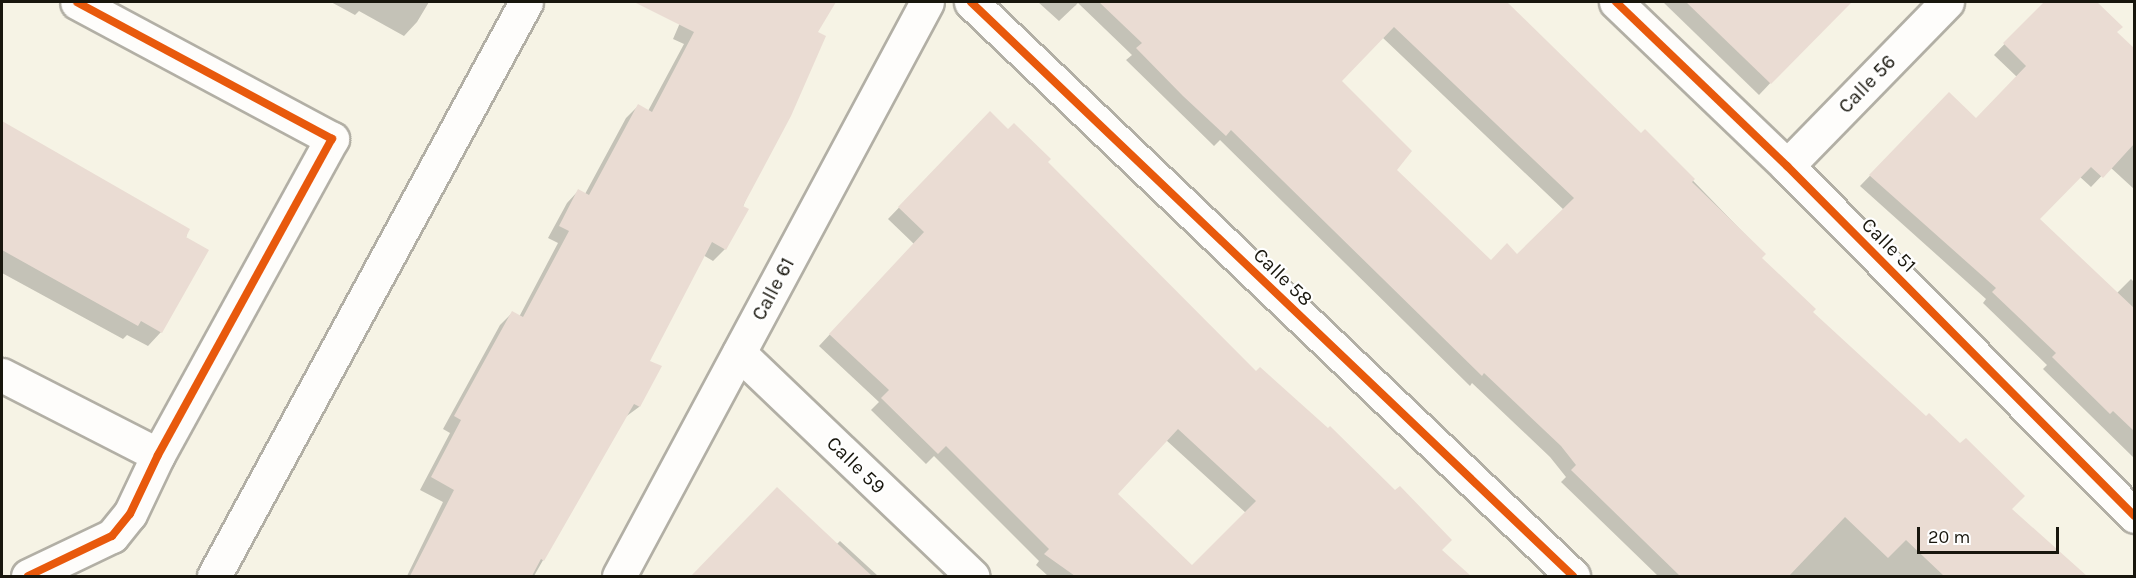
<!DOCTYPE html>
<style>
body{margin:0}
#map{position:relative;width:2136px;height:578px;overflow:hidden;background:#f6f3e5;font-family:Karla,sans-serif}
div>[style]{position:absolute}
.shadow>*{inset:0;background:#0003}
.building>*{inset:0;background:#eadcd3}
.roads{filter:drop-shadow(2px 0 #b2afa5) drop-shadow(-2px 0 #b2afa5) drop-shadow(0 2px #b2afa5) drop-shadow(0 -2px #b2afa5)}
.minor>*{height:33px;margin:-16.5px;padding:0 16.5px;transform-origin:16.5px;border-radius:16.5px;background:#fefdfb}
.cycleway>*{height:8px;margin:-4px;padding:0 4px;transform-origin:4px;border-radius:4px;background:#e8590c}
span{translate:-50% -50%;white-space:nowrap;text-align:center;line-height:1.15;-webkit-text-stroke:4.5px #fff;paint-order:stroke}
.street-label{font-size:20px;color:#18160d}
.frame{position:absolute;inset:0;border:3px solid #18160d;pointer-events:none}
.scale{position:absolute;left:1917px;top:527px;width:142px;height:27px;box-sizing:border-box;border:3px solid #18160d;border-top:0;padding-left:8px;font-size:18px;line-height:21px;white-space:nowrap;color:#18160d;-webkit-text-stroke:4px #fff;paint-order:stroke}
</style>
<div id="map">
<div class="shadow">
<div style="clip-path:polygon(331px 2px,429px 2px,417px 22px,404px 36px,359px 11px,355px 15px)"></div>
<div style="clip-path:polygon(689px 2px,834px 2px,816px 33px,725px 249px,713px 261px,703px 255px,648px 362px,660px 367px,639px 407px,624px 418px,534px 576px,407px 576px,443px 502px,420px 490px,450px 433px,443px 429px,500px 325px,512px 313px,519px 317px,558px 243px,548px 238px,567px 203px,578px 191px,585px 194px,626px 118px,638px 106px,648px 111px,684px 44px,673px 39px)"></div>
<div style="clip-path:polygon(evenodd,1038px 2px,1491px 2px,1641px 135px,1645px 131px,1764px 254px,1760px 258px,1811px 312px,2010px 509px,2086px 576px,1658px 576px,1561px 482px,1566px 477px,1550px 457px,1472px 383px,1470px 386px,1220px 140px,1214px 146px,1126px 60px,1132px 55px,1078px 3px,1059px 21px,1038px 2px,1382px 37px,1564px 210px,1517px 256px,1490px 261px,1395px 170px,1340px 81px,1382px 37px)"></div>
<div style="clip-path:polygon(1663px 2px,1847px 2px,1759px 95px)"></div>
<div style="clip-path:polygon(2045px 2px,2095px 2px,2121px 27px,2115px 32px,2134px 52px,2134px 189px,2110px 167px,2091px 187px,2079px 176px,2038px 219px,2117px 293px,2131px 279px,2134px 282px,2134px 458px,2043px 369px,2047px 365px,1983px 303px,1986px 299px,1860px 186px,1949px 94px,1976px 119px,2017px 77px,1994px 55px)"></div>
<div style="clip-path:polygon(2px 123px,188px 230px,161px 332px,148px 346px,127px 335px,123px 339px,2px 273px)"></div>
<div style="clip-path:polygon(evenodd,979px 124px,1008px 131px,1045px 162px,1256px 373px,1468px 576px,1331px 576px,1316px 561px,1301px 576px,1048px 576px,1036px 565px,1039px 561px,934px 456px,926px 464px,871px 410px,879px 402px,819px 346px,914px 244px,888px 219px,979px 124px,1166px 440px,1246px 513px,1192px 567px,1116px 494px,1166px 440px)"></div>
<div style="clip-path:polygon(840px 541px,878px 576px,694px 576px,836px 545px)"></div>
</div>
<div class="building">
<div style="clip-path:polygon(634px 2px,836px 2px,818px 32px,826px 36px,791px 116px,743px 206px,749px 209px,726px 250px,712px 242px,650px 361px,662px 366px,640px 407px,634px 404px,544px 561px,541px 559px,532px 576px,410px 576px,454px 490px,431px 477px,461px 420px,454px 416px,512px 311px,523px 317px,569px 231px,559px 226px,578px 189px,589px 195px,638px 104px,652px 112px,694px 32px)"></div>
<div style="clip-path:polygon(evenodd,1099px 2px,1507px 2px,1641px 133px,1645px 129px,1695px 179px,1692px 182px,1766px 254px,1762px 258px,1816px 309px,1813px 312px,1926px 416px,1929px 413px,1960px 443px,1966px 438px,2025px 496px,2012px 509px,2087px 576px,1944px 576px,1906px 540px,1888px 558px,1845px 517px,1789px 576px,1680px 576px,1571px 470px,1576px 465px,1561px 446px,1484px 373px,1482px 376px,1231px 130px,1226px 136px,1183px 96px,1136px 48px,1142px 43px,1099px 2px,1394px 27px,1574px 198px,1517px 254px,1507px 243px,1491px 260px,1397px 170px,1412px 151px,1342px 81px,1394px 27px)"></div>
<div style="clip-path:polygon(1686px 2px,1852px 2px,1771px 84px)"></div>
<div style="clip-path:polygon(2044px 2px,2097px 2px,2123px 27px,2117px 32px,2134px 48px,2134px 144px,2103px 178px,2091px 167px,2040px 219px,2134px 308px,2134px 431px,2113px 411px,2110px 414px,2052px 357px,2056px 353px,1992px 292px,1996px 288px,1869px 175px,1949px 92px,1976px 118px,2026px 66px,2003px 43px)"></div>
<div style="clip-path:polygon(evenodd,990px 111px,1008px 129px,1014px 123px,1051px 159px,1048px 162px,1256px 371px,1260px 367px,1328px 428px,1330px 426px,1395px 490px,1400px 486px,1452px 540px,1442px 550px,1471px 576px,1075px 576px,1044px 554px,1049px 549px,946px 446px,938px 454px,881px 398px,889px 390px,829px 334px,924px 232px,898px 207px,990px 111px,1178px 429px,1256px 501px,1192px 565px,1118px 494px,1178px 429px)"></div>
<div style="clip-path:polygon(2px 121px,190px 229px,186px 237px,209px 250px,162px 333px,141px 321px,138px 326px,2px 250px)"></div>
<div style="clip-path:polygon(777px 487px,872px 576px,691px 576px)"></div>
</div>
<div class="roads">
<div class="minor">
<div style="left:971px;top:2px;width:832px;rotate:43.64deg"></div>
<div style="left:1616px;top:2px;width:237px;rotate:43.8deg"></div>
<div style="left:1787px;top:166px;width:493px;rotate:45.2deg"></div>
<div style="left:1787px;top:166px;width:229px;rotate:-45.7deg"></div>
<div style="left:739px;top:353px;width:323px;rotate:43.7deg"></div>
<div style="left:2px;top:375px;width:175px;rotate:27.1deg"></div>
<div style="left:28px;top:576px;width:93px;rotate:-25.5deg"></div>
<div style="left:112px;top:536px;width:28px;rotate:-51deg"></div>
<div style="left:130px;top:514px;width:65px;rotate:-64.6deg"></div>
<div style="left:158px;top:455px;width:361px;rotate:-61.2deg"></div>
<div style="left:332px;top:139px;width:289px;rotate:-151.8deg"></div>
<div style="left:214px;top:576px;width:653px;rotate:-61.47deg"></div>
<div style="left:619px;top:576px;width:651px;rotate:-61.78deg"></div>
</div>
</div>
<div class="cycleway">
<div style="left:971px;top:2px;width:832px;rotate:43.64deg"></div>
<div style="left:1616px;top:2px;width:237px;rotate:43.8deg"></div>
<div style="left:1787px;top:166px;width:493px;rotate:45.2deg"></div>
<div style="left:28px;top:576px;width:93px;rotate:-25.5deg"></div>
<div style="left:112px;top:536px;width:28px;rotate:-51deg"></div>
<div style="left:130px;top:514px;width:65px;rotate:-64.6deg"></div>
<div style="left:158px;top:455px;width:361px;rotate:-61.2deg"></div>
<div style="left:332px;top:139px;width:289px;rotate:-151.8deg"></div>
</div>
<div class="street-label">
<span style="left:1867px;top:84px;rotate:-46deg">Calle 56</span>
<span style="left:1889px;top:245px;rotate:45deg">Calle 51</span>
<span style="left:1283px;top:277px;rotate:44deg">Calle 58</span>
<span style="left:773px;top:289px;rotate:-62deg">Calle 61</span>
<span style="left:856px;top:465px;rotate:44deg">Calle 59</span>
</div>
<div class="frame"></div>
<div class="scale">20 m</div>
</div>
